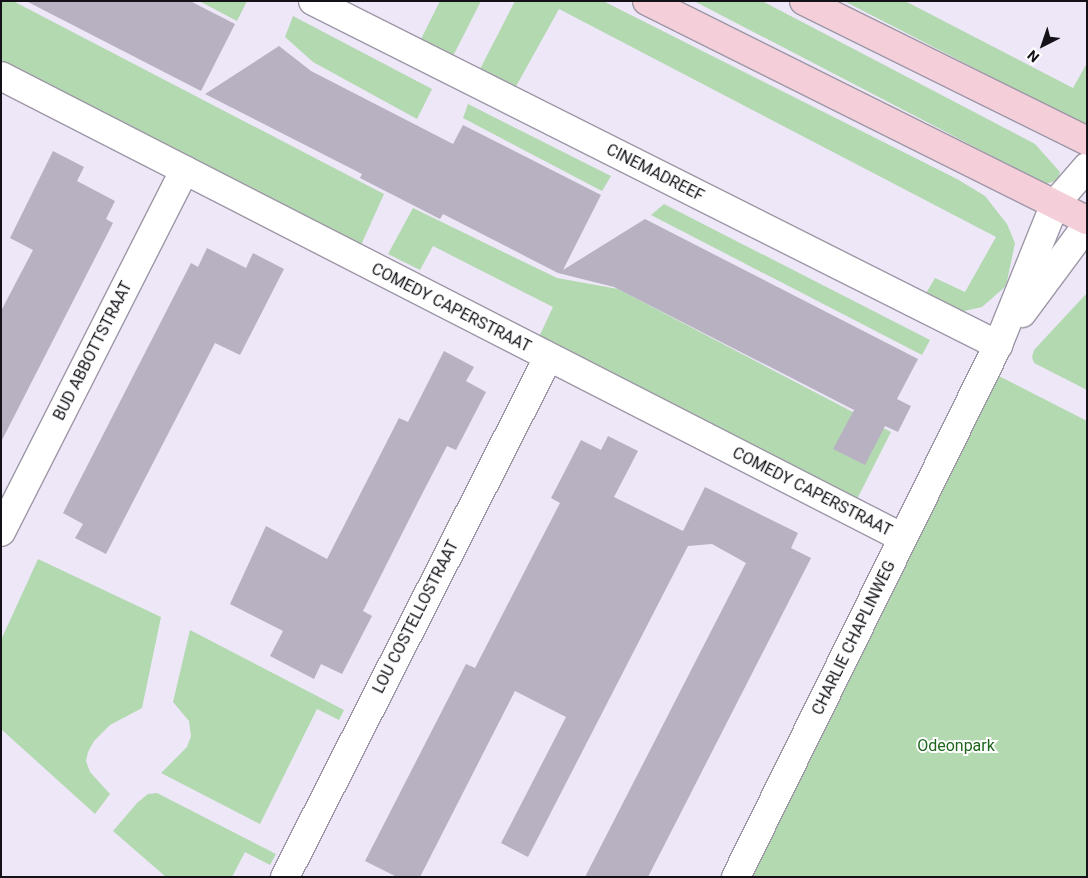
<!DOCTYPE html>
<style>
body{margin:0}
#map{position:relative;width:1088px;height:878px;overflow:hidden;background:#ede7f8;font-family:Roboto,sans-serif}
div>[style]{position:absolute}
.green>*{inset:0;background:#b3d9b0}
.building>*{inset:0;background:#b7b1c1}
.roads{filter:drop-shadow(1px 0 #9d97a6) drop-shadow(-1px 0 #9d97a6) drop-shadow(0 1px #9d97a6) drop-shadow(0 -1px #9d97a6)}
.street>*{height:28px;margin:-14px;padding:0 14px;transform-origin:14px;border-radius:14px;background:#fff}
.secondary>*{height:28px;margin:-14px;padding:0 14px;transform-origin:14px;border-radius:14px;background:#f4ced9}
span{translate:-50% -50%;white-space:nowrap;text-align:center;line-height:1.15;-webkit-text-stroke:4px #fff;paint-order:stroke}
.street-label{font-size:16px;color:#141218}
.park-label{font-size:16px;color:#1e661c}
.frame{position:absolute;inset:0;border:2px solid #141218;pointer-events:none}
.north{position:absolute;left:1018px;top:20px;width:50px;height:50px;-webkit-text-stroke:4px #fff;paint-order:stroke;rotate:221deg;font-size:14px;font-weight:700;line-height:20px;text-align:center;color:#141218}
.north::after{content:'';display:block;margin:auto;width:18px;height:22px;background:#141218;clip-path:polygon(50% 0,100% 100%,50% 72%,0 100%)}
</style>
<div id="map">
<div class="green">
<div style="clip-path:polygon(1px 1px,13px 1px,384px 194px,361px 245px,1px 61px)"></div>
<div style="clip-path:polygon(199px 1px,247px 1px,237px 21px)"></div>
<div style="clip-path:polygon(440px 1px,481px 1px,452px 58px,420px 41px)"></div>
<div style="clip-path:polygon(515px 1px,603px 1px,957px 179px,985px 196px,1007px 224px,1015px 243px,1006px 286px,982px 307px,955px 313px,922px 300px,935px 278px,965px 292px,996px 237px,559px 9px,514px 90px,479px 71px)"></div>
<div style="clip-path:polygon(694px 1px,762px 1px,1035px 144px,1060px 172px,1058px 180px,1046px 184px)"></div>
<div style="clip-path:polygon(844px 1px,905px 1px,1073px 88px,1087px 63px,1087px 126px)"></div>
<div style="clip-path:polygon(293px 16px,432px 89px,417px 119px,313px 62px,285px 37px)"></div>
<div style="clip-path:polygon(468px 104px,611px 176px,602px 191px,463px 118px)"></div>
<div style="clip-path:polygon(664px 204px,930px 340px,922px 355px,651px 215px)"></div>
<div style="clip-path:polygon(413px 208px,557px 278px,618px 289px,891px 432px,856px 501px,538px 339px,553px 307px,433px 246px,420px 270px,388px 254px)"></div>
<div style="clip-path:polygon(1087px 293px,1087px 390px,1034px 363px,1032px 357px,1034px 350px)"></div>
<div style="clip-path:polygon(991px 372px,1087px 421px,1087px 877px,748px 877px)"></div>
<div style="clip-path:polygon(38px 559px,161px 617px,142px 708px,110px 725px,94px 741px,88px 752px,86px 761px,90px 772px,110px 794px,95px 814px,1px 729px,1px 640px)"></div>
<div style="clip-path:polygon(190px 630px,344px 710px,339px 720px,317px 709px,260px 824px,161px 773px,187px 747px,191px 736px,189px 721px,173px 702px)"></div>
<div style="clip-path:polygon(157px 793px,276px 854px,270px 865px,245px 852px,232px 877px,166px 877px,113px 831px,137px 803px,148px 794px)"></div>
</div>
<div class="building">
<div style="clip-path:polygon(26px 1px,190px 1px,235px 24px,201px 91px)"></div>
<div style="clip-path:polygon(279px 46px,311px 71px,453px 144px,463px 125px,601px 195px,563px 270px,645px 219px,918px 359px,897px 399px,911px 406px,898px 432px,885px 426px,865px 465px,833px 449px,854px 410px,614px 287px,558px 273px,443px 214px,440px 219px,360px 178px,362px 174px,205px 94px)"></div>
<div style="clip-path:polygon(53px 151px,84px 167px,77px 181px,115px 201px,106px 219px,113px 223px,1px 442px,1px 311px,33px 250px,10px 238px)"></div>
<div style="clip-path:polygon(207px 248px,246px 268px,253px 253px,284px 269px,240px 355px,215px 343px,106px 554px,75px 538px,83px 524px,63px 513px,191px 263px,198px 267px)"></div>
<div style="clip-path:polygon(444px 351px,474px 367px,466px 381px,486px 392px,456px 450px,447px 446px,419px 500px,363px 611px,372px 616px,342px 674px,321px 664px,314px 679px,270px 656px,283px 631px,230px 604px,266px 526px,327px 559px,399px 418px,408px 422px)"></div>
<div style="clip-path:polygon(608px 436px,638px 451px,614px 497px,683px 531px,705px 487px,798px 533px,791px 548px,811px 558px,648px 877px,585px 877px,746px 563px,712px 544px,688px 546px,528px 857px,501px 843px,566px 717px,515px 691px,420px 877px,397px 877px,365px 861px,466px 664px,475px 668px,532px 557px,560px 503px,551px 498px,581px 440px,601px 450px)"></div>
</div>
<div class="roads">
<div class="street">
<div style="left:313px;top:1px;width:767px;rotate:26.67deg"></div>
<div style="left:1px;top:76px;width:1013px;rotate:27.12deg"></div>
<div style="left:1022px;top:313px;width:109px;rotate:-53.5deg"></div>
<div style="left:1px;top:532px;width:406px;rotate:-63.1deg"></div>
<div style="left:285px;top:877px;width:582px;rotate:-63.13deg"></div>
<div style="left:736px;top:877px;width:593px;rotate:-63.78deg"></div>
<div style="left:998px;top:345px;width:152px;rotate:-68deg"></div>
<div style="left:1055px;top:204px;width:49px;rotate:-49.1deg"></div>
</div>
<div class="secondary">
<div style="left:647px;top:1px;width:491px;rotate:26.5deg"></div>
<div style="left:804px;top:1px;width:316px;rotate:26.3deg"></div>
</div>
</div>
<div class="street-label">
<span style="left:655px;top:173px;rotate:27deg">CINEMADREEF</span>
<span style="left:451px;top:308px;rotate:27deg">COMEDY CAPERSTRAAT</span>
<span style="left:93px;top:351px;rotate:-63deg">BUD ABBOTTSTRAAT</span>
<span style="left:812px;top:492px;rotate:27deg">COMEDY CAPERSTRAAT</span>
<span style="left:416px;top:617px;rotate:-63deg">LOU COSTELLOSTRAAT</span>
<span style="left:854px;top:638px;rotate:-64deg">CHARLIE CHAPLINWEG</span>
</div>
<div class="park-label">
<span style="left:956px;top:746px">Odeonpark</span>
</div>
<div class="frame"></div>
<div class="north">N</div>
</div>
